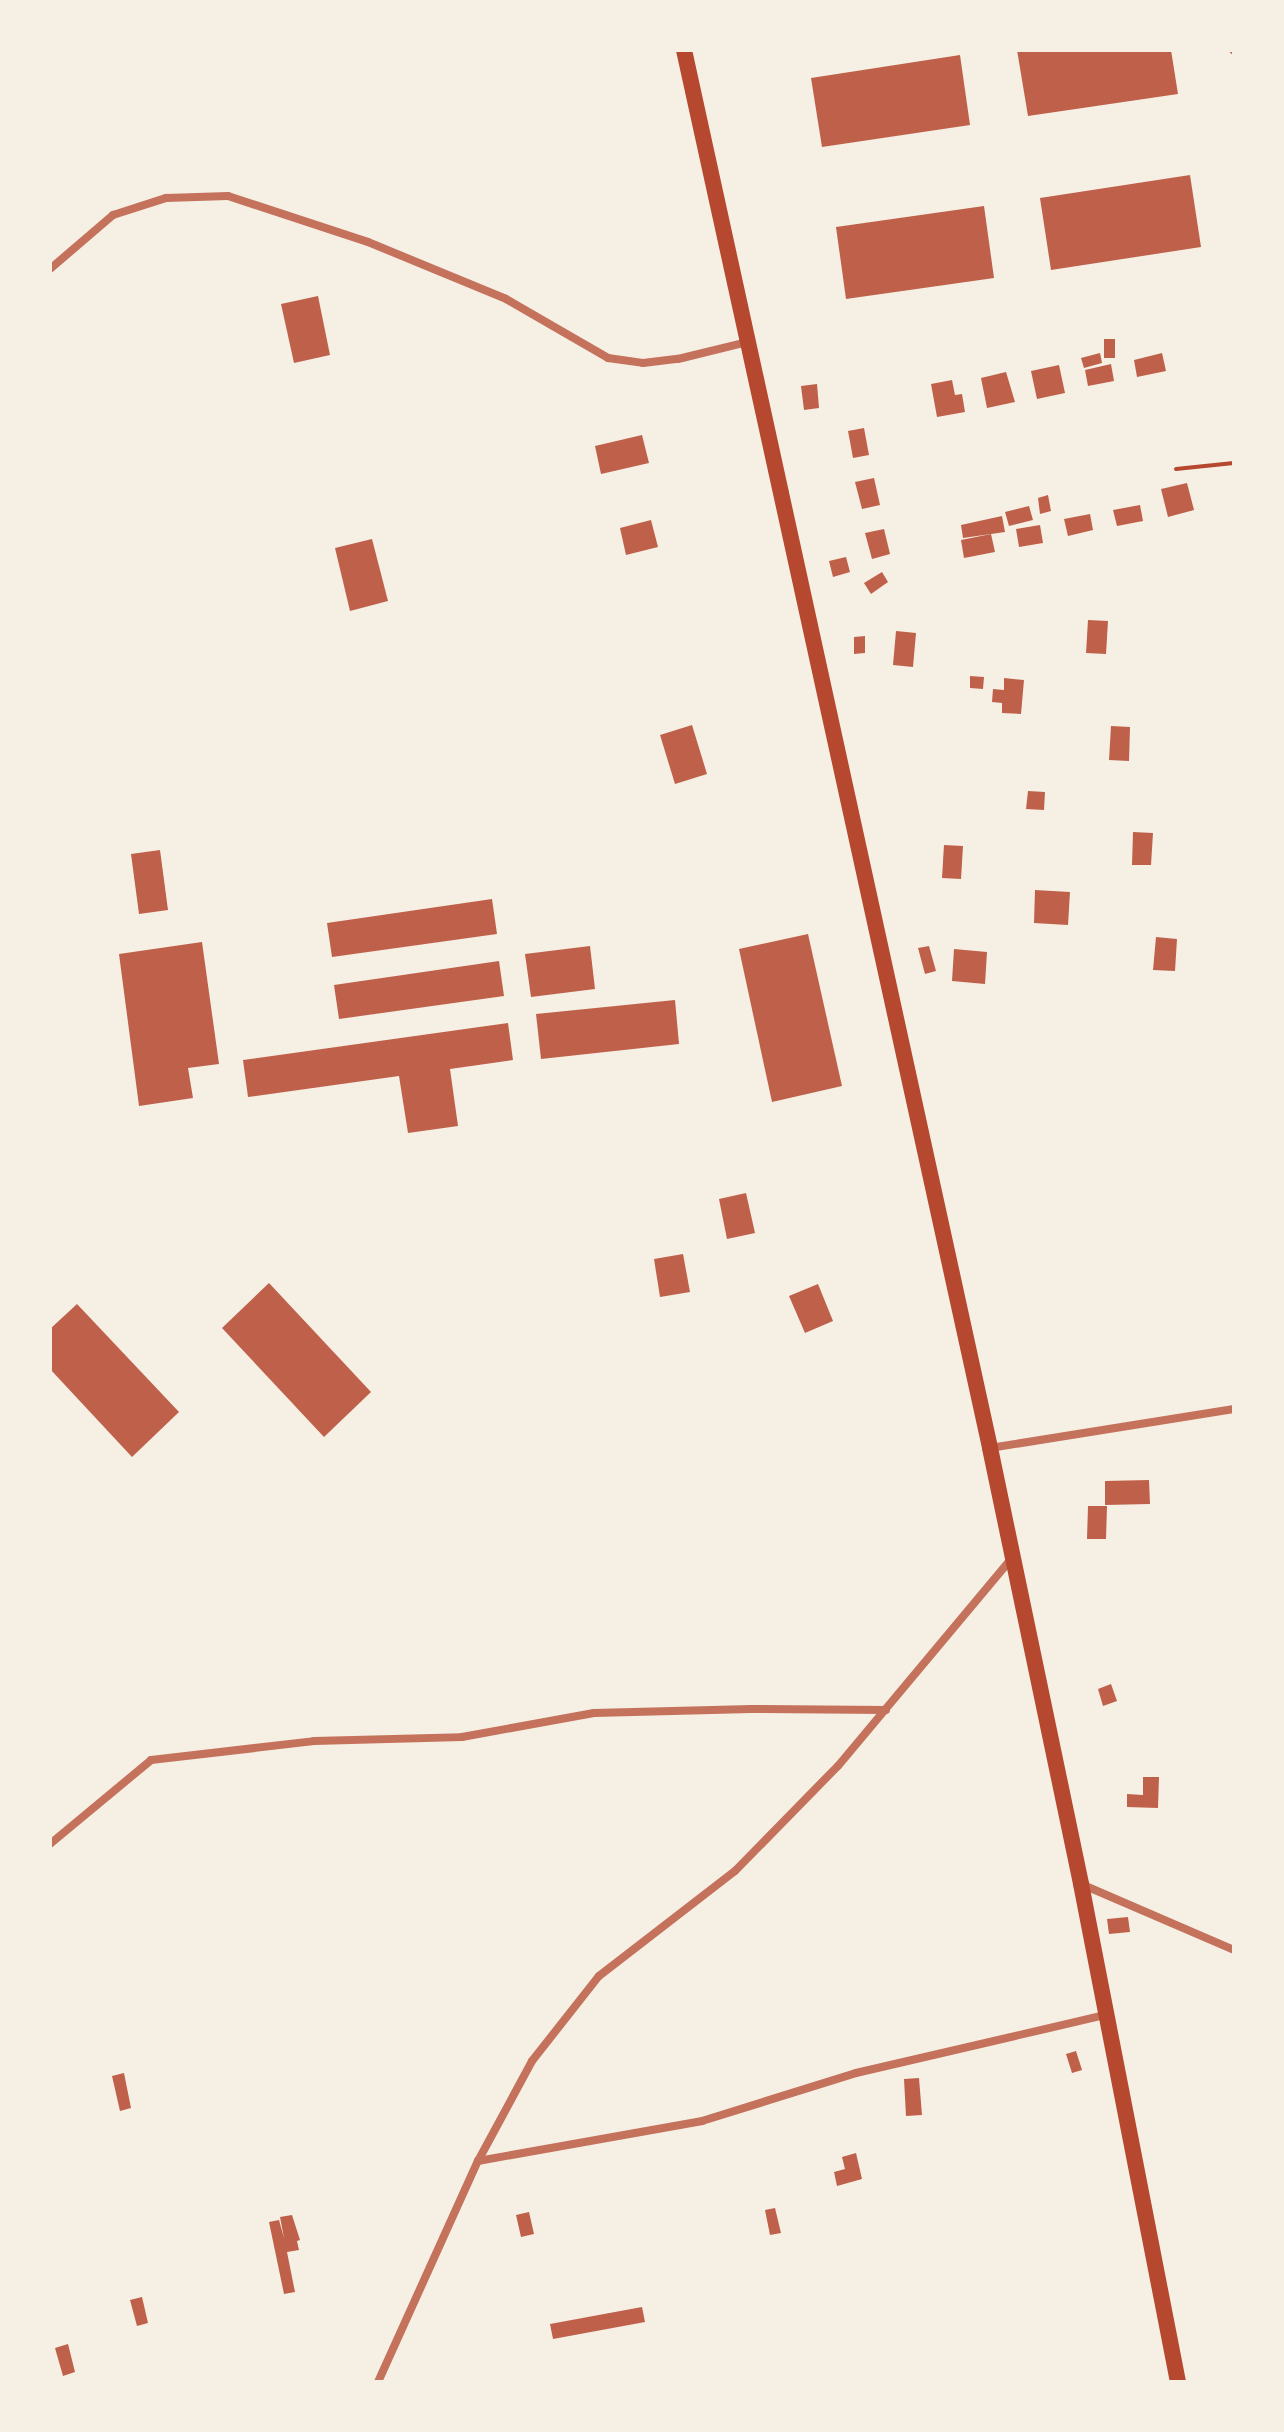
<!DOCTYPE html>
<style>
body{margin:0}
#map{position:relative;width:1284px;height:2432px;overflow:hidden;background:#f6efe4;font-family:Signika,sans-serif}
div>[style]{position:absolute}
.building>*{inset:0;background:#bf614a}
.path>*{height:4px;margin:-2px;padding:0 2px;transform-origin:2px;border-radius:2px;background:#b5482f}
.minor>*{height:8px;margin:-4px;padding:0 4px;transform-origin:4px;border-radius:4px;background:#c5725c}
.secondary>*{height:16px;margin:-8px;padding:0 8px;transform-origin:8px;border-radius:8px;background:#b5482f}
span{translate:-50% -50%;white-space:nowrap;text-align:center;line-height:1.15;-webkit-text-stroke:6px #f6efe4;paint-order:stroke}
.frame{position:absolute;inset:0;border:52px solid #f6efe4;pointer-events:none}
</style>
<div id="map">
<div class="building">
<div style="clip-path:polygon(1017px 50px,1171px 50px,1178px 94px,1028px 116px)"></div>
<div style="clip-path:polygon(960px 55px,970px 125px,822px 147px,811px 78px)"></div>
<div style="clip-path:polygon(1190px 175px,1201px 247px,1051px 270px,1040px 198px)"></div>
<div style="clip-path:polygon(984px 206px,994px 278px,846px 299px,836px 227px)"></div>
<div style="clip-path:polygon(318px 296px,330px 355px,294px 363px,281px 304px)"></div>
<div style="clip-path:polygon(1104px 339px,1115px 339px,1115px 358px,1104px 358px)"></div>
<div style="clip-path:polygon(1100px 353px,1102px 363px,1084px 368px,1081px 358px)"></div>
<div style="clip-path:polygon(1162px 353px,1166px 371px,1137px 377px,1134px 360px)"></div>
<div style="clip-path:polygon(1111px 364px,1114px 381px,1088px 386px,1085px 370px)"></div>
<div style="clip-path:polygon(1059px 365px,1065px 393px,1037px 399px,1031px 371px)"></div>
<div style="clip-path:polygon(1006px 372px,1015px 402px,987px 408px,981px 378px)"></div>
<div style="clip-path:polygon(952px 380px,955px 395px,962px 394px,965px 412px,937px 417px,931px 384px)"></div>
<div style="clip-path:polygon(817px 384px,819px 408px,804px 410px,801px 386px)"></div>
<div style="clip-path:polygon(864px 428px,869px 455px,853px 458px,848px 431px)"></div>
<div style="clip-path:polygon(642px 435px,649px 463px,601px 474px,595px 446px)"></div>
<div style="clip-path:polygon(874px 478px,880px 505px,862px 509px,855px 482px)"></div>
<div style="clip-path:polygon(1187px 483px,1194px 510px,1168px 517px,1161px 489px)"></div>
<div style="clip-path:polygon(1048px 495px,1051px 511px,1040px 514px,1038px 498px)"></div>
<div style="clip-path:polygon(1140px 505px,1143px 521px,1117px 526px,1113px 510px)"></div>
<div style="clip-path:polygon(1029px 506px,1033px 520px,1009px 526px,1005px 512px)"></div>
<div style="clip-path:polygon(1090px 514px,1093px 530px,1068px 536px,1064px 519px)"></div>
<div style="clip-path:polygon(1002px 516px,1005px 532px,963px 538px,961px 525px)"></div>
<div style="clip-path:polygon(651px 520px,658px 547px,626px 555px,620px 528px)"></div>
<div style="clip-path:polygon(1040px 525px,1043px 543px,1019px 547px,1016px 529px)"></div>
<div style="clip-path:polygon(884px 529px,890px 554px,872px 559px,865px 533px)"></div>
<div style="clip-path:polygon(991px 534px,995px 552px,964px 558px,961px 540px)"></div>
<div style="clip-path:polygon(372px 539px,388px 601px,350px 611px,335px 548px)"></div>
<div style="clip-path:polygon(846px 557px,850px 572px,833px 577px,829px 561px)"></div>
<div style="clip-path:polygon(882px 572px,888px 582px,871px 594px,864px 583px)"></div>
<div style="clip-path:polygon(1088px 620px,1108px 621px,1106px 654px,1086px 653px)"></div>
<div style="clip-path:polygon(896px 631px,916px 633px,913px 667px,893px 665px)"></div>
<div style="clip-path:polygon(865px 636px,865px 653px,854px 654px,854px 637px)"></div>
<div style="clip-path:polygon(970px 676px,984px 677px,983px 689px,970px 688px)"></div>
<div style="clip-path:polygon(1004px 678px,1024px 680px,1021px 714px,1002px 713px,1002px 703px,992px 702px,993px 689px,1004px 690px)"></div>
<div style="clip-path:polygon(692px 725px,707px 774px,675px 784px,660px 735px)"></div>
<div style="clip-path:polygon(1111px 726px,1130px 727px,1129px 761px,1109px 760px)"></div>
<div style="clip-path:polygon(1028px 791px,1045px 792px,1044px 810px,1026px 809px)"></div>
<div style="clip-path:polygon(1133px 832px,1153px 833px,1151px 865px,1132px 865px)"></div>
<div style="clip-path:polygon(944px 845px,963px 846px,961px 879px,942px 878px)"></div>
<div style="clip-path:polygon(160px 850px,168px 910px,139px 914px,131px 854px)"></div>
<div style="clip-path:polygon(1035px 890px,1070px 892px,1068px 925px,1034px 923px)"></div>
<div style="clip-path:polygon(492px 899px,497px 934px,332px 957px,327px 923px)"></div>
<div style="clip-path:polygon(808px 934px,842px 1086px,772px 1102px,739px 949px)"></div>
<div style="clip-path:polygon(1156px 937px,1177px 939px,1175px 971px,1153px 970px)"></div>
<div style="clip-path:polygon(202px 942px,219px 1064px,188px 1068px,193px 1098px,139px 1106px,119px 954px)"></div>
<div style="clip-path:polygon(590px 946px,595px 989px,531px 997px,525px 954px)"></div>
<div style="clip-path:polygon(929px 946px,936px 971px,925px 974px,918px 948px)"></div>
<div style="clip-path:polygon(954px 949px,987px 952px,985px 984px,952px 981px)"></div>
<div style="clip-path:polygon(499px 961px,504px 996px,339px 1019px,334px 985px)"></div>
<div style="clip-path:polygon(675px 1000px,679px 1044px,541px 1059px,536px 1014px)"></div>
<div style="clip-path:polygon(508px 1023px,513px 1060px,450px 1069px,458px 1126px,408px 1133px,399px 1076px,248px 1097px,243px 1060px)"></div>
<div style="clip-path:polygon(746px 1193px,755px 1233px,727px 1239px,719px 1199px)"></div>
<div style="clip-path:polygon(683px 1254px,690px 1292px,660px 1297px,654px 1259px)"></div>
<div style="clip-path:polygon(269px 1283px,371px 1392px,324px 1437px,222px 1328px)"></div>
<div style="clip-path:polygon(818px 1284px,833px 1321px,805px 1333px,789px 1296px)"></div>
<div style="clip-path:polygon(77px 1304px,179px 1412px,132px 1457px,50px 1369px,50px 1329px)"></div>
<div style="clip-path:polygon(1149px 1480px,1150px 1504px,1105px 1505px,1105px 1481px)"></div>
<div style="clip-path:polygon(1088px 1506px,1107px 1506px,1106px 1539px,1087px 1539px)"></div>
<div style="clip-path:polygon(1111px 1684px,1117px 1701px,1103px 1706px,1098px 1689px)"></div>
<div style="clip-path:polygon(1143px 1777px,1159px 1777px,1158px 1808px,1127px 1807px,1127px 1794px,1143px 1795px)"></div>
<div style="clip-path:polygon(1128px 1917px,1130px 1932px,1109px 1934px,1107px 1919px)"></div>
<div style="clip-path:polygon(1076px 2051px,1082px 2070px,1072px 2073px,1066px 2054px)"></div>
<div style="clip-path:polygon(124px 2073px,131px 2108px,120px 2111px,112px 2076px)"></div>
<div style="clip-path:polygon(919px 2078px,922px 2115px,906px 2116px,904px 2079px)"></div>
<div style="clip-path:polygon(856px 2153px,862px 2179px,837px 2186px,834px 2172px,845px 2169px,842px 2157px)"></div>
<div style="clip-path:polygon(775px 2208px,781px 2233px,770px 2235px,765px 2210px)"></div>
<div style="clip-path:polygon(529px 2212px,534px 2234px,521px 2237px,516px 2215px)"></div>
<div style="clip-path:polygon(292px 2215px,300px 2240px,297px 2241px,299px 2250px,287px 2252px,295px 2292px,284px 2294px,269px 2222px,279px 2220px,284px 2238px,280px 2217px)"></div>
<div style="clip-path:polygon(142px 2297px,148px 2323px,137px 2326px,130px 2300px)"></div>
<div style="clip-path:polygon(642px 2307px,645px 2322px,553px 2339px,550px 2324px)"></div>
<div style="clip-path:polygon(68px 2344px,75px 2372px,63px 2376px,55px 2348px)"></div>
</div>
<div class="path">
<div style="left:1176px;top:469px;width:58px;rotate:-5.9deg"></div>
</div>
<div class="minor">
<div style="left:1233px;top:50px;width:1px;rotate:45deg"></div>
<div style="left:50px;top:269px;width:83px;rotate:-40.6deg"></div>
<div style="left:113px;top:215px;width:56px;rotate:-17.8deg"></div>
<div style="left:166px;top:198px;width:62px;rotate:-1.8deg"></div>
<div style="left:228px;top:196px;width:147px;rotate:18.2deg"></div>
<div style="left:368px;top:242px;width:149px;rotate:22.4deg"></div>
<div style="left:506px;top:299px;width:118px;rotate:30deg"></div>
<div style="left:608px;top:358px;width:35px;rotate:8deg"></div>
<div style="left:643px;top:363px;width:35px;rotate:-7deg"></div>
<div style="left:678px;top:359px;width:71px;rotate:-13.8deg"></div>
<div style="left:990px;top:1448px;width:247px;rotate:-9.1deg"></div>
<div style="left:50px;top:1844px;width:131px;rotate:-39.7deg"></div>
<div style="left:151px;top:1760px;width:164px;rotate:-6.6deg"></div>
<div style="left:314px;top:1741px;width:148px;rotate:-1.5deg"></div>
<div style="left:462px;top:1737px;width:134px;rotate:-10.3deg"></div>
<div style="left:594px;top:1713px;width:157px;rotate:-1.5deg"></div>
<div style="left:751px;top:1709px;width:135px;rotate:0.4deg"></div>
<div style="left:1081px;top:1884px;width:167px;rotate:23.3deg"></div>
<div style="left:478px;top:2161px;width:228px;rotate:-10.1deg"></div>
<div style="left:702px;top:2121px;width:161px;rotate:-17.3deg"></div>
<div style="left:856px;top:2073px;width:256px;rotate:-13.1deg"></div>
<div style="left:378px;top:2382px;width:243px;rotate:-65.7deg"></div>
<div style="left:478px;top:2161px;width:114px;rotate:-61.6deg"></div>
<div style="left:532px;top:2061px;width:108px;rotate:-51.8deg"></div>
<div style="left:599px;top:1976px;width:172px;rotate:-37.7deg"></div>
<div style="left:735px;top:1871px;width:147px;rotate:-45.6deg"></div>
<div style="left:838px;top:1766px;width:270px;rotate:-50.1deg"></div>
</div>
<div class="secondary">
<div style="left:684px;top:50px;width:1431px;rotate:77.65deg"></div>
<div style="left:990px;top:1448px;width:445px;rotate:78.2deg"></div>
<div style="left:1081px;top:1884px;width:507px;rotate:78.98deg"></div>
</div>
<div class="frame"></div>
</div>
